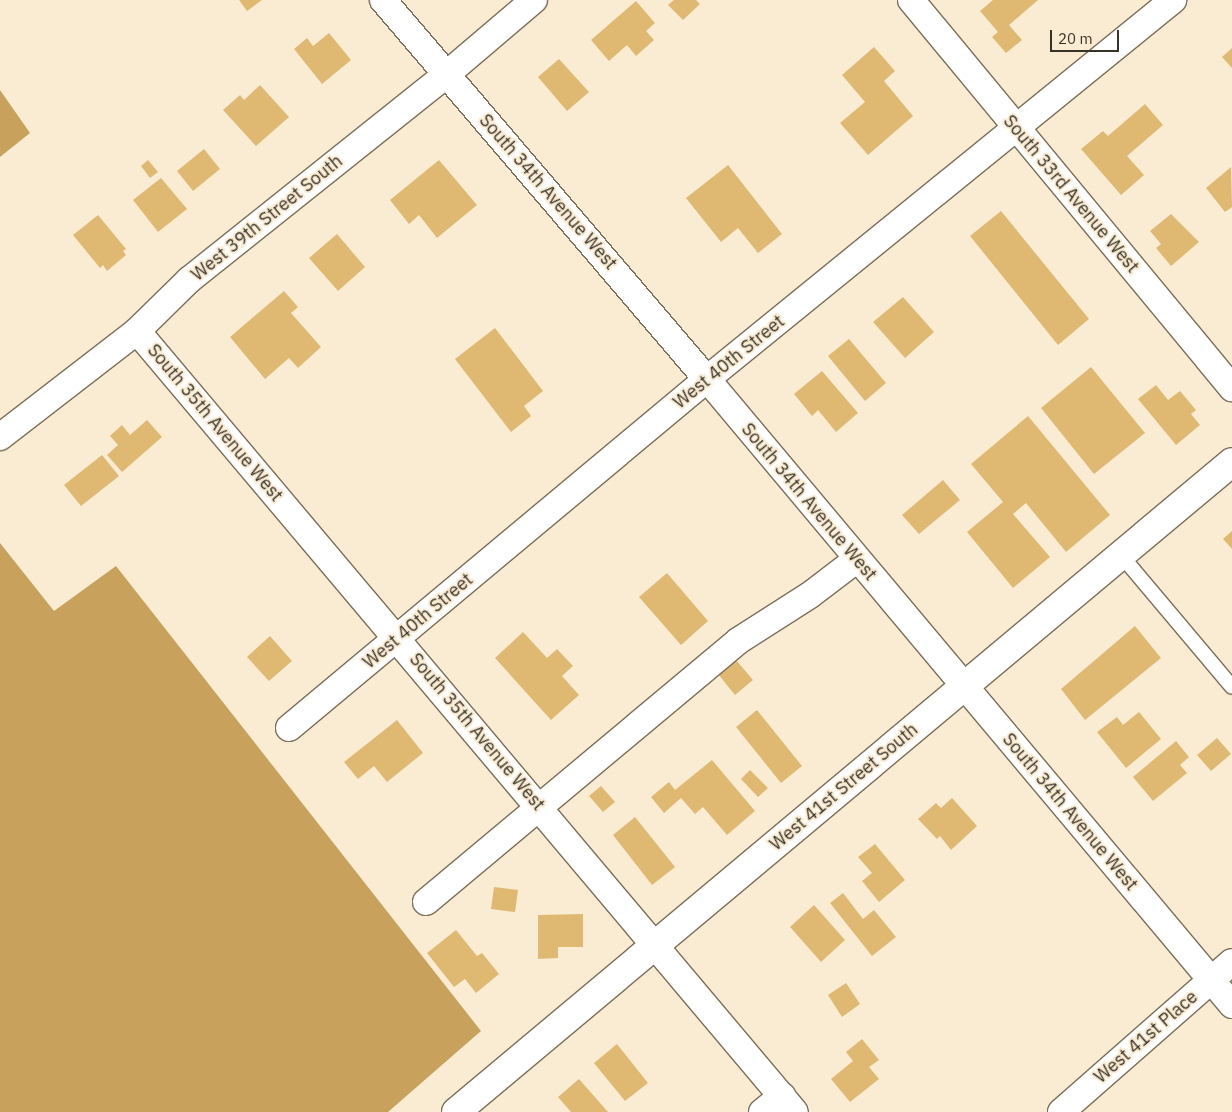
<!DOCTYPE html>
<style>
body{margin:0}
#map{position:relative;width:1232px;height:1112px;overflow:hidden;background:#faecd3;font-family:"IBM Plex Sans",sans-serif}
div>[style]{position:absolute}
.forest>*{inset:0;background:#c8a25c}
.building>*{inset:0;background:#dfb972}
.roads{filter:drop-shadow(1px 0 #7d705a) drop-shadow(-1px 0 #7d705a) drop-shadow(0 1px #7d705a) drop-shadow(0 -1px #7d705a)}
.lane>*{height:14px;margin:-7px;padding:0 7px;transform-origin:7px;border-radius:7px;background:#fff}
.street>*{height:26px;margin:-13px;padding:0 13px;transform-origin:13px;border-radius:13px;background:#fff}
.secondary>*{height:28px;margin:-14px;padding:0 14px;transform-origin:14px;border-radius:14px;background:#fff}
span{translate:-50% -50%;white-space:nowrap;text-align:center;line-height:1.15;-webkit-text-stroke:4px #faecd3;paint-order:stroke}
.street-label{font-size:18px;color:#383329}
.scale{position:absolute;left:1050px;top:30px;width:69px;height:22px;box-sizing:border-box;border:2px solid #383329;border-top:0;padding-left:6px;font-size:15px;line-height:18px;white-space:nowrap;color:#383329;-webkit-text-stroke:4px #faecd3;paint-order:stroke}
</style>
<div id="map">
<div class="forest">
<div style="clip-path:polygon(0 90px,30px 133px,0 157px)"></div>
<div style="clip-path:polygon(0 543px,54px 611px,116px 566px,481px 1031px,388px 1112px,0 1112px)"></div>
</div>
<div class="building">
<div style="clip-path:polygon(239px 0,262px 0,247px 11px)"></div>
<div style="clip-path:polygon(674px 0,696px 0,700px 4px,683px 20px,668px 5px)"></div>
<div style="clip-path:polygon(993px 0,1038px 0,1009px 25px,1022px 40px,1006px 53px,992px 37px,998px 32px,980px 11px)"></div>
<div style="clip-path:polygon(636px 1px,655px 23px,646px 31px,654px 40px,636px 56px,627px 45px,609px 61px,591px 40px)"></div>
<div style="clip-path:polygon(329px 33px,351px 60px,322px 84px,294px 49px,307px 38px,313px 46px)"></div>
<div style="clip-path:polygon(874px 47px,895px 71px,884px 81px,913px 116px,868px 155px,840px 123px,865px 102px,842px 75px)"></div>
<div style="clip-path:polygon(1232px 48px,1232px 68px,1222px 57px)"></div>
<div style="clip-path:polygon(559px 59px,589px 92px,567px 111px,538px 77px)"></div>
<div style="clip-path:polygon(260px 85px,289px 117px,256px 146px,223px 110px,240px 95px,244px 100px)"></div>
<div style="clip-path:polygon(1145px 104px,1163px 125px,1127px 156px,1144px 175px,1121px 195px,1081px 149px,1103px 131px,1108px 136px)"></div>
<div style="clip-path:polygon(204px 149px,220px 169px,193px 191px,177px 171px)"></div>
<div style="clip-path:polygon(148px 160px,158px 172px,150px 178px,141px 166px)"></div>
<div style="clip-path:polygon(439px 160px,477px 205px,437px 238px,419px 215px,409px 224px,390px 200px)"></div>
<div style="clip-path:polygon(728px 165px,782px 234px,758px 253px,738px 228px,721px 242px,686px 198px)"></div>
<div style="clip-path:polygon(1231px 167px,1232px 207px,1225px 212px,1206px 188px)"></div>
<div style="clip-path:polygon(161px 178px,187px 209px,158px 232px,133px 200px)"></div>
<div style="clip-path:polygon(1001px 211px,1089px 319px,1058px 345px,970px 236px)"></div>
<div style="clip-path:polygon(1171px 214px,1199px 242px,1171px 266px,1156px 248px,1161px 244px,1150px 231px)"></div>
<div style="clip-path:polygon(98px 215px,126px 249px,123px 251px,126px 255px,107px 271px,103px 265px,100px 268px,73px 235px)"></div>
<div style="clip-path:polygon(337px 234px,365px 267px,338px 291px,309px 258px)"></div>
<div style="clip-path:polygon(284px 291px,298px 307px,291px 313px,321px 347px,298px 368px,289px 358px,265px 379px,230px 337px)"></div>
<div style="clip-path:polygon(903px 297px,934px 332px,905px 358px,873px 322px)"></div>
<div style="clip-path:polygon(495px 328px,543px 391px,524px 406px,531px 416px,511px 432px,455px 359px)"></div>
<div style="clip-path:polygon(849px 339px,886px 383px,865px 401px,828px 356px)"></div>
<div style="clip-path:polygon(1091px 367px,1145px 433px,1094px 474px,1041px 408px)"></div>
<div style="clip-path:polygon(822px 371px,858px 413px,836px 432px,818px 410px,812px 416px,794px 394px)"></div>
<div style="clip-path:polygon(1156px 385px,1168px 400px,1180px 391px,1196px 410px,1191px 414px,1200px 425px,1176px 445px,1138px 399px)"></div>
<div style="clip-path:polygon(1028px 416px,1110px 515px,1066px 552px,1026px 503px,1013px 514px,1050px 557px,1013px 588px,967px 532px,1003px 502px,971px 464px)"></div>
<div style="clip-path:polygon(147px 420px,162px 437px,122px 472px,107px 455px,118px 445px,110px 436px,122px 425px,130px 435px)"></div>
<div style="clip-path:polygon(102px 455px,119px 476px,81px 506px,64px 485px)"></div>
<div style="clip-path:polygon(943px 480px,960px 500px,919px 534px,902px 515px)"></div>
<div style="clip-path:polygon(1232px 531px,1232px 549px,1223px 539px)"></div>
<div style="clip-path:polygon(667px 573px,708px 621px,681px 645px,639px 597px)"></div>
<div style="clip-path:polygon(1135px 626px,1161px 658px,1085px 720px,1061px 689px)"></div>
<div style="clip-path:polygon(523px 632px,547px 658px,557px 649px,573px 666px,562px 676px,579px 695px,551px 720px,495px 658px)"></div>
<div style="clip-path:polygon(270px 636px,292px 661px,269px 681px,247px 657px)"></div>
<div style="clip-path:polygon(736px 660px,753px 680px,735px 695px,718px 674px)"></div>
<div style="clip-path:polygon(757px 710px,802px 766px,781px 783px,736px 727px)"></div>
<div style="clip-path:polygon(1139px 712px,1161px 739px,1126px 768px,1097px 732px,1117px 717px,1123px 725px)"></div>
<div style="clip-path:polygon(397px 720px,423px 753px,387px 782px,374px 766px,358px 779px,344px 762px)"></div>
<div style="clip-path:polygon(1217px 738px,1231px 754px,1211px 771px,1197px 755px)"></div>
<div style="clip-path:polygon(1176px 741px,1189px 757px,1180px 765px,1187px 773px,1153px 801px,1133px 777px)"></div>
<div style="clip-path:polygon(712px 760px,755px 811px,727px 835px,703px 807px,695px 814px,681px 798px,664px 813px,651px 797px,669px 782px,675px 790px)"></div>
<div style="clip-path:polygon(750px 770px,768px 788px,758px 797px,741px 779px)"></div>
<div style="clip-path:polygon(601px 786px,615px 802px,603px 812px,589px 796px)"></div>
<div style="clip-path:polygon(952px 798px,977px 826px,951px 850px,940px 836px,937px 839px,918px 819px,936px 803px,941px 808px)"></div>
<div style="clip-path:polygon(635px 817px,675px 867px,652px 885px,613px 835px)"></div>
<div style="clip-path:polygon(875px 844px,905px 880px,879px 902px,862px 881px,872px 873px,858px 857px)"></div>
<div style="clip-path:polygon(494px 887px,518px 890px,515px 912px,491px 909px)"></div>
<div style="clip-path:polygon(843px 893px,863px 919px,874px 910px,896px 937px,872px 956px,830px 903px)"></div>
<div style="clip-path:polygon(814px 905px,845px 940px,821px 962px,790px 927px)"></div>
<div style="clip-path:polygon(583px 914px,583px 947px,558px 947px,558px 958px,538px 959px,538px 915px)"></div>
<div style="clip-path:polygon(456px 930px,477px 956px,482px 953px,499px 974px,476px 993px,465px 979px,454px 987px,427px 953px)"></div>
<div style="clip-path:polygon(846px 983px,860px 1004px,842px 1017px,828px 995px)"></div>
<div style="clip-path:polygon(862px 1039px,879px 1060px,869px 1067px,879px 1079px,850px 1102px,831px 1079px,853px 1061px,846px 1052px)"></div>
<div style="clip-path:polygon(617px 1044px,648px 1083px,625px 1101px,594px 1063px)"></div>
<div style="clip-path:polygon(579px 1079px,608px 1112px,571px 1112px,558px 1097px)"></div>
</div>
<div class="roads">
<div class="lane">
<div style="left:1121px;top:555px;width:172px;rotate:49.9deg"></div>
</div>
<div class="street">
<div style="left:383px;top:0;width:499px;rotate:49.5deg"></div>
<div style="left:707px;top:379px;width:817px;rotate:50.01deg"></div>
<div style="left:911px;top:0;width:504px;rotate:50.4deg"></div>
<div style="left:137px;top:331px;width:1021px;rotate:49.89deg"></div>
<div style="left:0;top:437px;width:173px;rotate:-37.7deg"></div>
<div style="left:137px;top:331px;width:73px;rotate:-44.4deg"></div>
<div style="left:189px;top:280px;width:330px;rotate:-38.6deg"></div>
<div style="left:447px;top:74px;width:114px;rotate:-40.4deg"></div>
<div style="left:289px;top:728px;width:545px;rotate:-39.86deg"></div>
<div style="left:707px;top:379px;width:601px;rotate:-39.12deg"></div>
<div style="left:426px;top:902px;width:407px;rotate:-39.9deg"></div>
<div style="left:738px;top:641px;width:85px;rotate:-32.6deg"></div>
<div style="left:810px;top:595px;width:58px;rotate:-37.3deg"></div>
<div style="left:762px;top:1112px;width:26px;rotate:-39deg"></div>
<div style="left:1061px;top:1112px;width:227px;rotate:-41.3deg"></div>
</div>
<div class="secondary">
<div style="left:456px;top:1112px;width:1012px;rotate:-39.95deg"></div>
</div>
</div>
<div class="street-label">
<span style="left:548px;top:192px;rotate:49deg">South 34th Avenue West</span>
<span style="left:1071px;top:194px;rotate:50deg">South 33rd Avenue West</span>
<span style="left:267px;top:218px;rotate:-39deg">West 39th Street South</span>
<span style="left:729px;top:362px;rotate:-39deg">West 40th Street</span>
<span style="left:215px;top:423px;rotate:50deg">South 35th Avenue West</span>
<span style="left:809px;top:502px;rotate:50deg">South 34th Avenue West</span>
<span style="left:418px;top:621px;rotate:-40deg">West 40th Street</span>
<span style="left:477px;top:732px;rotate:50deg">South 35th Avenue West</span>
<span style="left:844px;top:787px;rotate:-40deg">West 41st Street South</span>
<span style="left:1070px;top:812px;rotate:50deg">South 34th Avenue West</span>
<span style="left:1146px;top:1037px;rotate:-41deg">West 41st Place</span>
</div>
<div class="scale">20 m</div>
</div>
